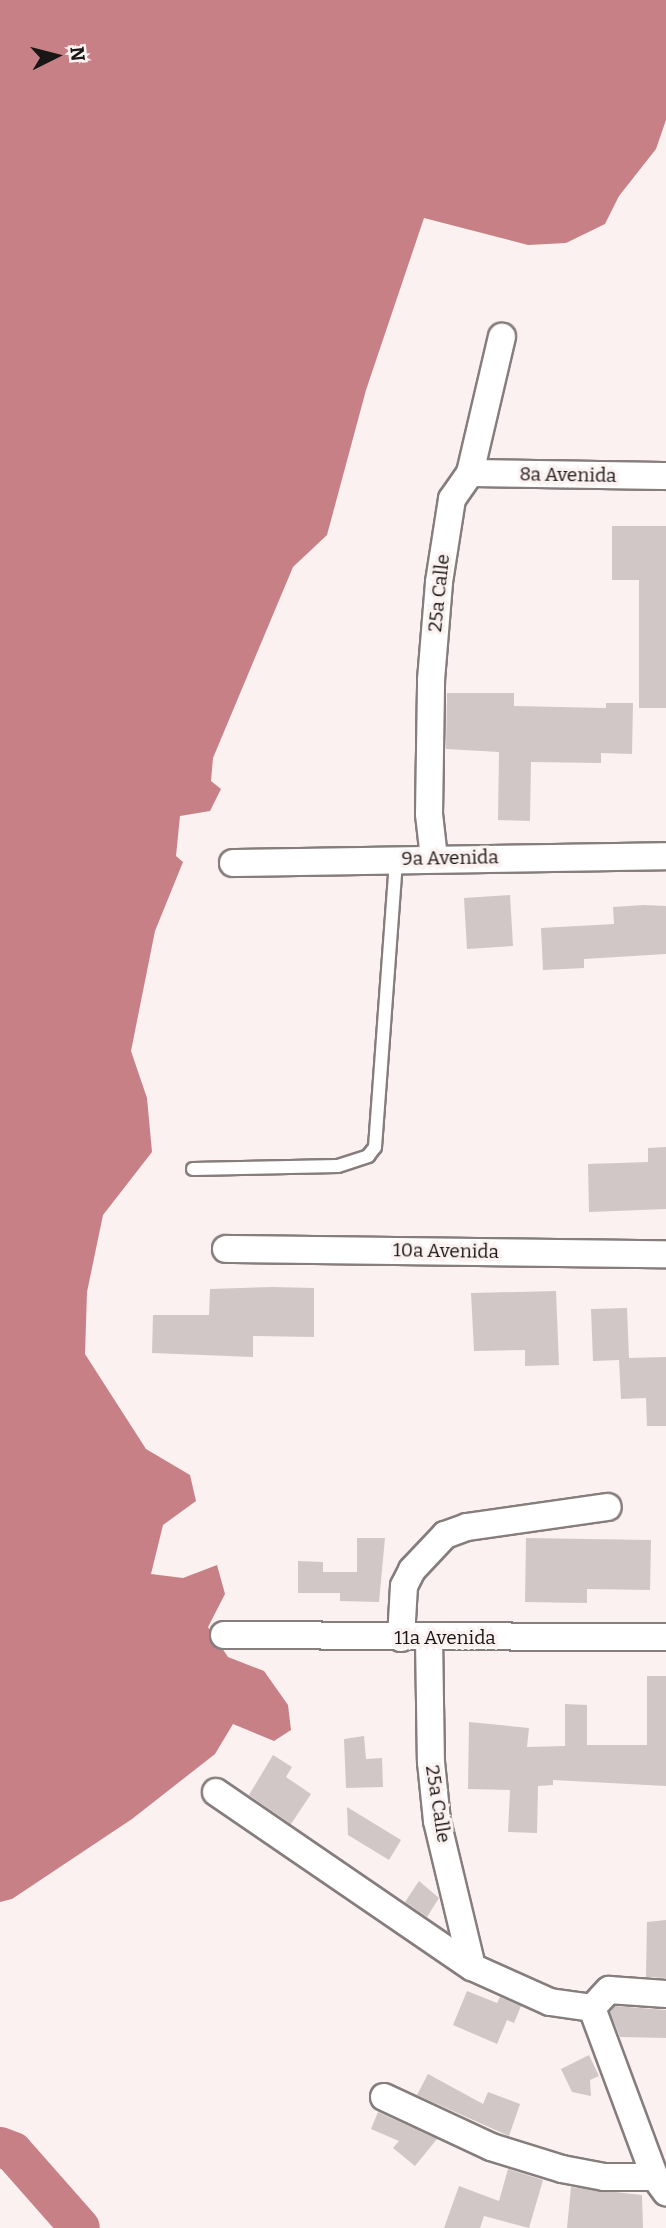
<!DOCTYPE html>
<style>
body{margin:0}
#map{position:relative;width:666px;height:2228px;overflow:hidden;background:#fbf1f1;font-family:Bitter,serif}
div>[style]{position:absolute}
.water>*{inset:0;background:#c78186}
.river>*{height:40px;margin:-20px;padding:0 20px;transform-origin:20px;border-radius:20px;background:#c78186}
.building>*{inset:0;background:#d1c7c7}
.roads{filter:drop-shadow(2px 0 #867d7d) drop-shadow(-2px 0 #867d7d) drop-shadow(0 2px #867d7d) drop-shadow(0 -2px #867d7d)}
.service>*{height:12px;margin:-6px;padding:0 6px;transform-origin:6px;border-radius:6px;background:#fff}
.minor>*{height:26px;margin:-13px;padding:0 13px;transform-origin:13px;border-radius:13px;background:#fff}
span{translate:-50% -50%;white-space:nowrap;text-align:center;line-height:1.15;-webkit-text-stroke:6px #fbf1f1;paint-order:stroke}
.street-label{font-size:19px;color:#191616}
.north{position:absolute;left:21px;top:21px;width:70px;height:70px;-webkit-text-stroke:5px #fbf1f1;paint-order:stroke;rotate:84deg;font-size:19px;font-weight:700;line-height:28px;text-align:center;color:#191616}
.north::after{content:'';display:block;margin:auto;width:24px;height:32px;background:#191616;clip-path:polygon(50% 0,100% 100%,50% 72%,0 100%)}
</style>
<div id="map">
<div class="water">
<div style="clip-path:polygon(0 0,666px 0,666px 120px,656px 149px,619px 196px,605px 224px,566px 243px,528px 245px,424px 218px,366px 390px,327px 535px,293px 567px,213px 758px,211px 781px,221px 789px,210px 811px,180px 816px,176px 856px,183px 862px,155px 931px,131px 1051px,147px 1098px,152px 1152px,103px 1215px,87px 1292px,85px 1354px,146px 1449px,190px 1475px,196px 1501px,163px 1525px,151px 1574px,183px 1578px,217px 1565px,225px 1594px,208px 1627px,228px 1657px,264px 1671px,288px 1705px,291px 1730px,274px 1741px,233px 1724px,215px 1754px,132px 1819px,12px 1899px,0 1902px)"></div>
</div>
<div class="river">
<div style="left:0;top:2147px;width:14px;rotate:21deg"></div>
<div style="left:13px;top:2152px;width:101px;rotate:48.6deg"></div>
</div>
<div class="building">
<div style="clip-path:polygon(612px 526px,666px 526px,666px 708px,639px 708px,639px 580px,612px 580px)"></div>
<div style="clip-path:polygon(447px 693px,514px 693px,514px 706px,606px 708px,606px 703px,633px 703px,632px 754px,601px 753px,601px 763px,531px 762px,530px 821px,498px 820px,499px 752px,446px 749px)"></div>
<div style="clip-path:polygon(510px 895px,513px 946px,467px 949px,464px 898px)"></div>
<div style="clip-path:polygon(644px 905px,666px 906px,666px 954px,584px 959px,584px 968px,543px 970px,541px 928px,614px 924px,613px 907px)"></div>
<div style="clip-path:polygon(666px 1147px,666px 1209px,589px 1212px,588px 1164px,648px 1162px,648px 1148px)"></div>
<div style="clip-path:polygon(272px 1287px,314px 1288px,314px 1337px,253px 1336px,253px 1357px,152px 1353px,153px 1315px,209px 1315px,210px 1289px)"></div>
<div style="clip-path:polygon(556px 1291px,559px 1365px,525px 1366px,525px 1350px,474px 1351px,471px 1293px)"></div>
<div style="clip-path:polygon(627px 1308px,629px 1358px,666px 1357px,666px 1426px,647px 1426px,646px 1398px,621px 1399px,619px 1360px,593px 1361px,591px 1309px)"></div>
<div style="clip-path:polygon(357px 1538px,385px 1538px,379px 1602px,340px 1601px,340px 1593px,298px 1593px,298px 1561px,323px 1562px,323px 1572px,357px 1572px)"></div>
<div style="clip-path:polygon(526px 1538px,651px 1540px,650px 1590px,587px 1589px,587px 1603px,525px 1602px)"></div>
<div style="clip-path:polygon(647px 1676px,666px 1676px,666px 1786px,553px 1780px,553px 1785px,538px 1786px,537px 1833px,508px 1832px,510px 1790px,468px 1789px,469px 1722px,529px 1728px,527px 1747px,565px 1746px,565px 1704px,587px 1705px,587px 1745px,647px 1745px)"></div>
<div style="clip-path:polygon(364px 1736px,366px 1759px,382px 1758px,383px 1787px,346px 1788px,344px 1739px)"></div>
<div style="clip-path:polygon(273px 1755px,292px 1767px,286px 1777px,311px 1794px,291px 1824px,249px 1795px)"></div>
<div style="clip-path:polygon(347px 1807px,401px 1840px,389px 1860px,348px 1835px)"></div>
<div style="clip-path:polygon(419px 1881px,439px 1898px,427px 1917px,405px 1902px)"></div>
<div style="clip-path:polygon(666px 1920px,666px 1978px,646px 1977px,647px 1922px)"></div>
<div style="clip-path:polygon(467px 1991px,497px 2003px,500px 1997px,521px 2006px,514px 2023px,507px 2020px,497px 2044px,453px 2025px)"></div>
<div style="clip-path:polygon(615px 2006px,666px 2010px,666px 2038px,620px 2037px,610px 2012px)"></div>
<div style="clip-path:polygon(589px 2055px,599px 2076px,590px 2080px,591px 2096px,572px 2092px,561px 2069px)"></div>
<div style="clip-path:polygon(428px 2074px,483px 2104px,488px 2092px,520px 2104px,509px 2136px,417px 2095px)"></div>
<div style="clip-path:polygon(378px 2112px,437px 2139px,415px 2166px,393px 2148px,399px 2141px,371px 2129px)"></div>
<div style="clip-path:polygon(508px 2169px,543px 2180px,529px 2228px,484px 2216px,480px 2228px,444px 2228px,459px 2186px,499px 2201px)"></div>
<div style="clip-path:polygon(571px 2187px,642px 2195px,643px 2228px,567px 2228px)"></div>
</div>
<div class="roads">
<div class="service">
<div style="left:193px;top:1169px;width:145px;rotate:-1.2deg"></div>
<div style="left:338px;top:1166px;width:32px;rotate:-18deg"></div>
<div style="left:368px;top:1156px;width:11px;rotate:-52deg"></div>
<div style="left:375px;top:1147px;width:289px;rotate:-85.8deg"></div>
</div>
<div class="minor">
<div style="left:470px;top:473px;width:196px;rotate:0.9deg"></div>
<div style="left:434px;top:858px;width:44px;rotate:-96.5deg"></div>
<div style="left:429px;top:814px;width:134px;rotate:-89.1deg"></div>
<div style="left:431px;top:680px;width:98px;rotate:-85.3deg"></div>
<div style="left:439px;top:582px;width:84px;rotate:-81.1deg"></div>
<div style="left:452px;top:499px;width:32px;rotate:-55deg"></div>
<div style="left:470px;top:473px;width:140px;rotate:-76.8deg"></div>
<div style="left:233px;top:863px;width:433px;rotate:-0.9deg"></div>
<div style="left:226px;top:1249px;width:440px;rotate:0.7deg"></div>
<div style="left:224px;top:1635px;width:442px;rotate:0.3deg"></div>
<div style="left:401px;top:1638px;width:52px;rotate:-86.7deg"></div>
<div style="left:404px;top:1586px;width:18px;rotate:-63deg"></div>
<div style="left:412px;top:1570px;width:48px;rotate:-46.7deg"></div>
<div style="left:445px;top:1535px;width:23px;rotate:-20deg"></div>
<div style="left:467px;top:1527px;width:142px;rotate:-8.1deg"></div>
<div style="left:429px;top:1638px;width:124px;rotate:89.1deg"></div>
<div style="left:431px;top:1762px;width:59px;rotate:84.2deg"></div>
<div style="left:437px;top:1821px;width:150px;rotate:76.5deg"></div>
<div style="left:216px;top:1792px;width:310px;rotate:34.4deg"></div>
<div style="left:472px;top:1967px;width:85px;rotate:24.2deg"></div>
<div style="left:550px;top:2002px;width:42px;rotate:8.1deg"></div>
<div style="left:592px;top:2008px;width:25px;rotate:-47deg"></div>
<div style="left:609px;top:1990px;width:57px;rotate:4deg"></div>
<div style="left:592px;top:2008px;width:180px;rotate:69.6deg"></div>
<div style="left:655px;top:2177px;width:19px;rotate:54deg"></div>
<div style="left:384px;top:2097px;width:118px;rotate:25deg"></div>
<div style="left:491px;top:2147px;width:74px;rotate:17.2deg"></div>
<div style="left:562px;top:2169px;width:43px;rotate:10.8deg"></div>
<div style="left:604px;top:2177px;width:51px"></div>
</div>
</div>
<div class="street-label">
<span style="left:568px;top:475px;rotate:1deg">8a Avenida</span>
<span style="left:439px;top:593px;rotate:-84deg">25a Calle</span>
<span style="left:450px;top:858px;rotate:-1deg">9a Avenida</span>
<span style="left:446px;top:1251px;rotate:1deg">10a Avenida</span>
<span style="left:445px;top:1638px">11a Avenida</span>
<span style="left:438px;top:1804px;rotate:81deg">25a Calle</span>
</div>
<div class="north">N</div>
</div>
